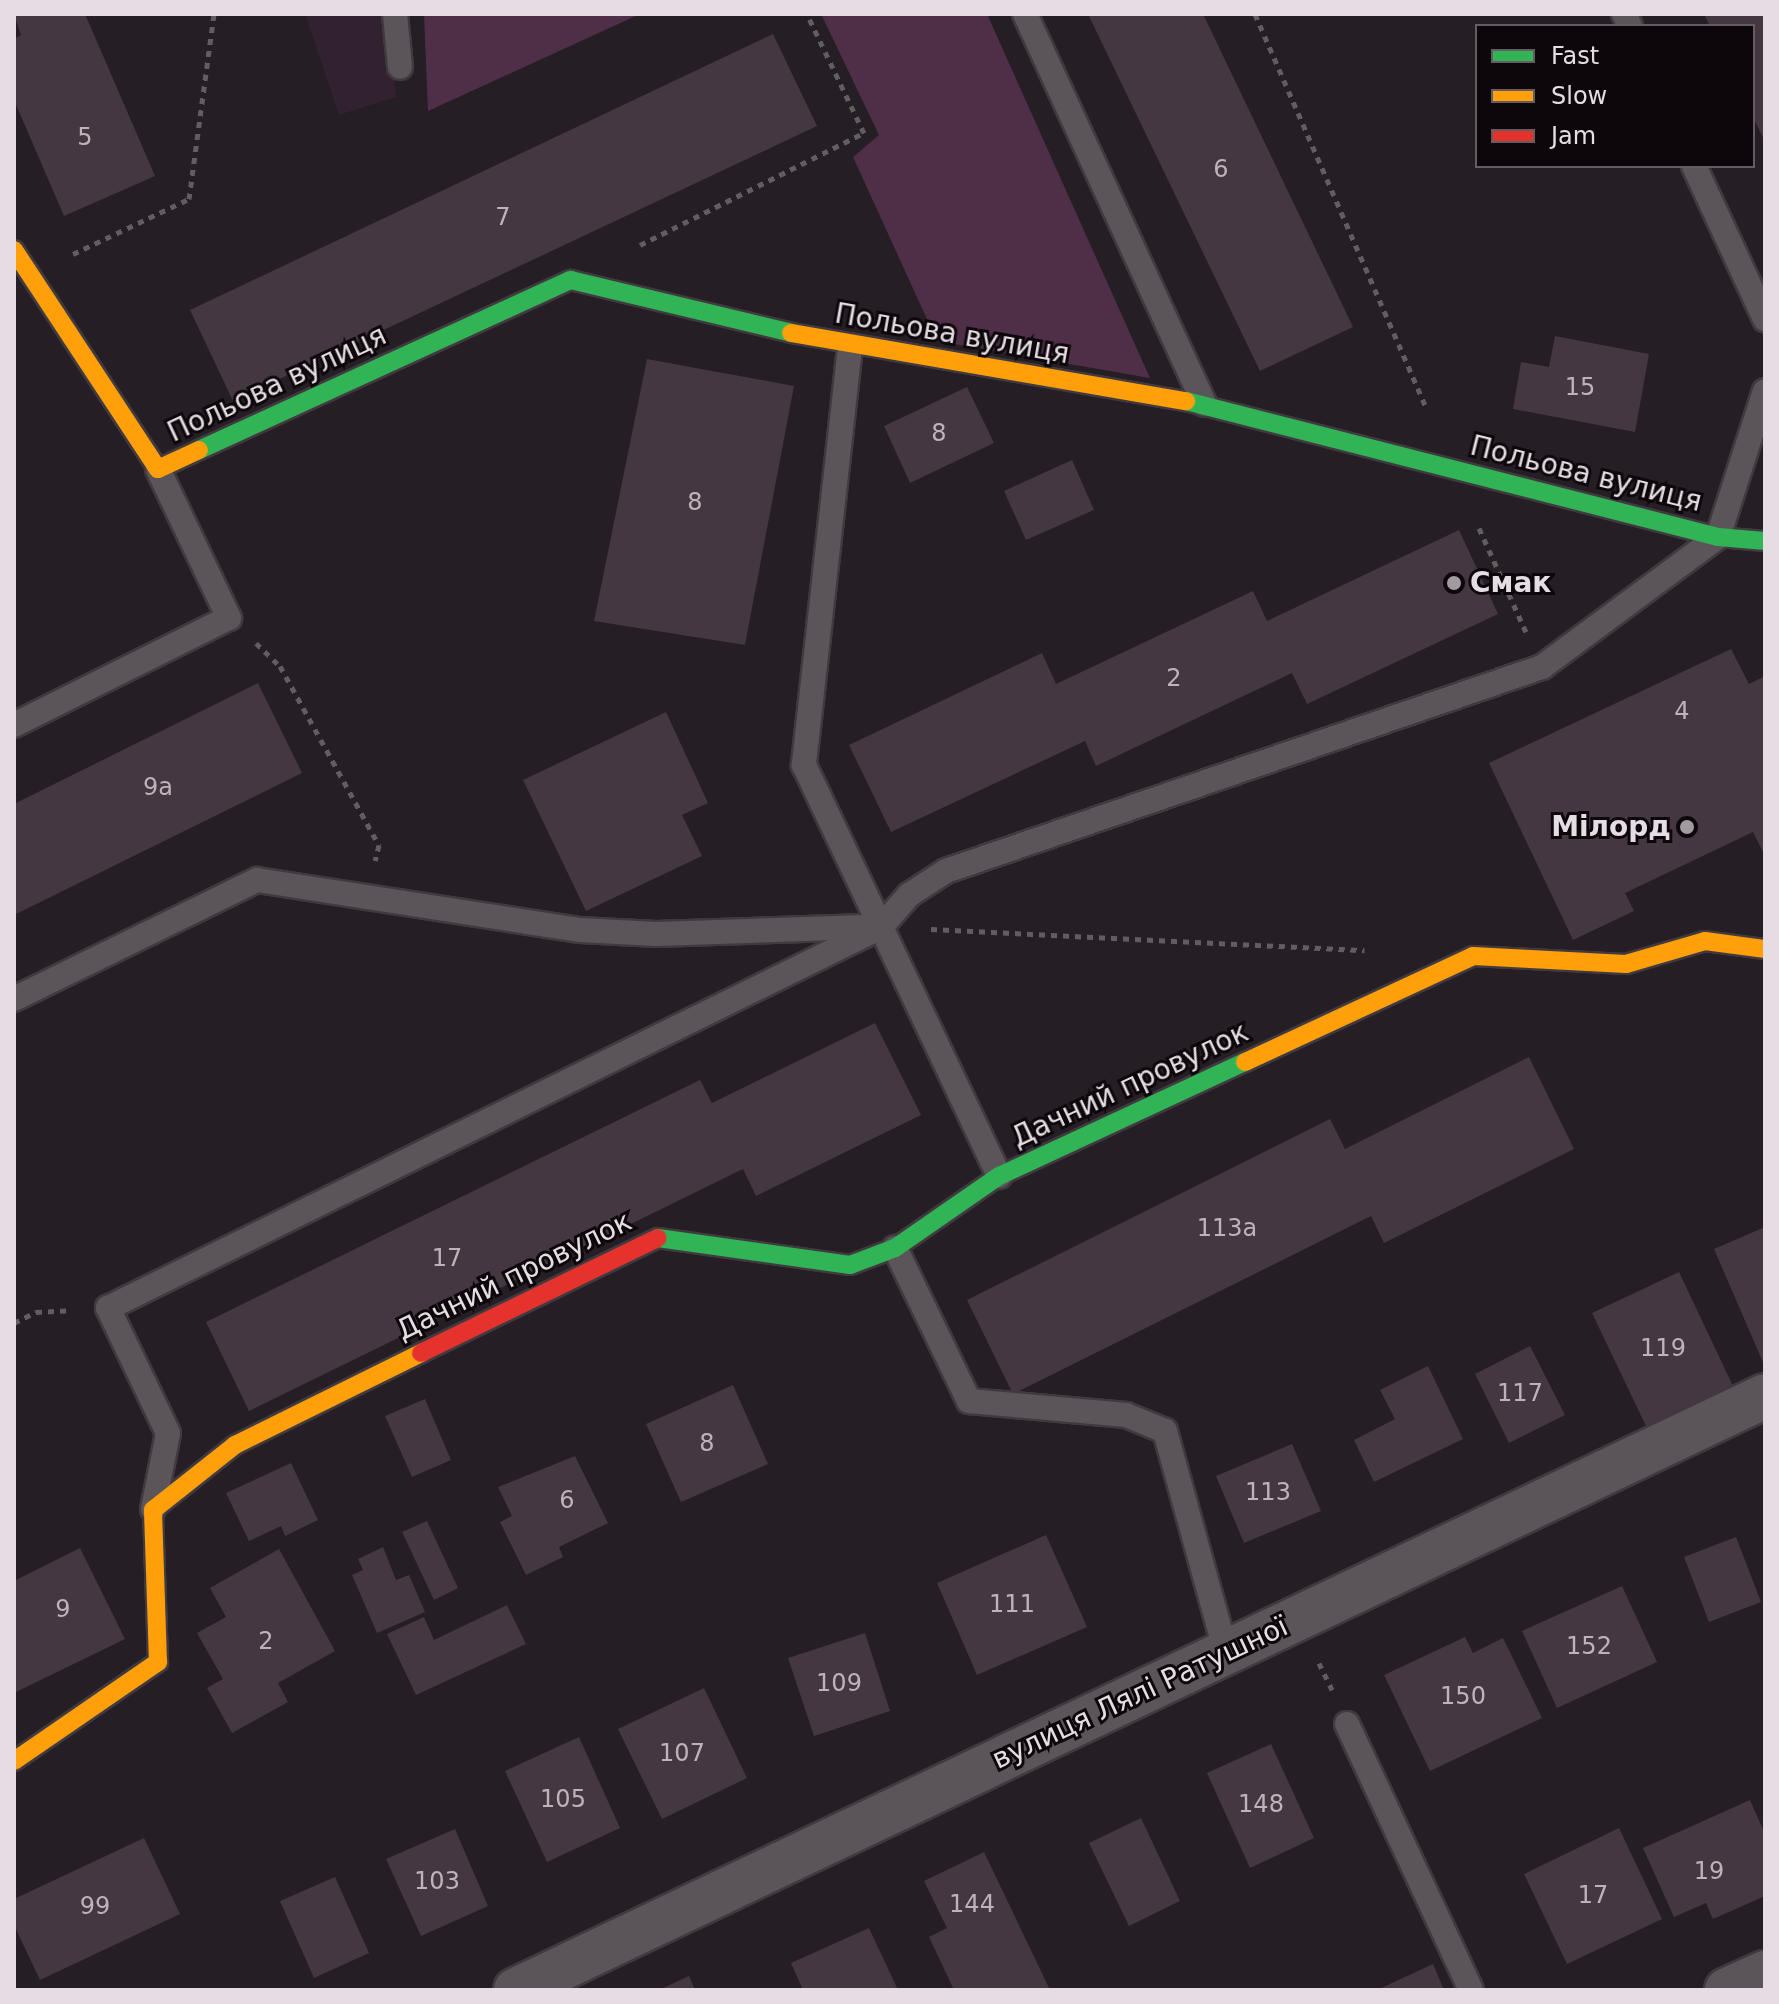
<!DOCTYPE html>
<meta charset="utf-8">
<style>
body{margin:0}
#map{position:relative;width:1779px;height:2004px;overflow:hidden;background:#251e24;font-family:"DejaVu Sans",sans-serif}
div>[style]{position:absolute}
.built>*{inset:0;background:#32212e}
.green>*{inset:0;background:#4f2e47}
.building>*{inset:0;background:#443742}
.path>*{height:5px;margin-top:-2.5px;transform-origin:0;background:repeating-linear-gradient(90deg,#625d61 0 6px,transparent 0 12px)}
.roads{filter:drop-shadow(2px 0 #403a40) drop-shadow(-2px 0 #403a40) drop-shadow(0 2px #403a40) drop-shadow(0 -2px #403a40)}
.lane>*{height:24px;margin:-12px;padding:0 12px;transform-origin:12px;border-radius:12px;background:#5b5459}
.street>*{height:44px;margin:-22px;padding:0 22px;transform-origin:22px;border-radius:22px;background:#5b5459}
.fast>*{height:18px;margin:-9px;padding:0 9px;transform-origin:9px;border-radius:9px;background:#30b455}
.slow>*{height:18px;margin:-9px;padding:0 9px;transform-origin:9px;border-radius:9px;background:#ff9f0a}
.jam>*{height:18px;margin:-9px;padding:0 9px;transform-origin:9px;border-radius:9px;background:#e5322d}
.dots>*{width:22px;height:22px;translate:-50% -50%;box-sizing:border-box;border:4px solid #0d070c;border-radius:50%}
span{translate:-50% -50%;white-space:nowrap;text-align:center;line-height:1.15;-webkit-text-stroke:6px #0d070c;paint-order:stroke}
.number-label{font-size:24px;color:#beb3bb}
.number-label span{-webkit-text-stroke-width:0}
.street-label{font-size:28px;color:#e6dce3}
.poi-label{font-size:28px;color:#e6dce3;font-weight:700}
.left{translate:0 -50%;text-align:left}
.right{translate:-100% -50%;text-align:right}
.frame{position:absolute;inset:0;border:16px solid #e6dce3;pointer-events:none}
.legend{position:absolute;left:1475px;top:24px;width:280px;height:144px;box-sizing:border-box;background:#0d070c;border:2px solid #645c62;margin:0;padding:10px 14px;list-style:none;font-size:24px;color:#e6dce3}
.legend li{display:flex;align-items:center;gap:16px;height:40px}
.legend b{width:40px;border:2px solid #645c62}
</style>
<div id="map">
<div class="built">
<div style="clip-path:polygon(305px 14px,389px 14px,396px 97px,339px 115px)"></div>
</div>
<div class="green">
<div style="clip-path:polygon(424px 14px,640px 14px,428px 111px)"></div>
<div style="clip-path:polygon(821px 14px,987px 14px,1150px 378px,937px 341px,853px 157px,879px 135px)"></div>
</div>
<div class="building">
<div style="clip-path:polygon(14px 14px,85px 14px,155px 176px,64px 216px,14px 100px,14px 39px,21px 35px)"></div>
<div style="clip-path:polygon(1088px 14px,1203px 14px,1353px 327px,1260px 371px)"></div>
<div style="clip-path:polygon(1704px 14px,1765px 14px,1765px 142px,1753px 117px,1753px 26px,1710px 26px)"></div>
<div style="clip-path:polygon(773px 34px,817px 126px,233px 401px,190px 310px)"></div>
<div style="clip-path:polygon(1555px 336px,1649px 354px,1635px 432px,1513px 409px,1521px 362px,1549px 367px)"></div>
<div style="clip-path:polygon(647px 359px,794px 386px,745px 645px,594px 621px)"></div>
<div style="clip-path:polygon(967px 387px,994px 443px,910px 483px,884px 426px)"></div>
<div style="clip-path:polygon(1072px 460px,1094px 510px,1026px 540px,1004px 491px)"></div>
<div style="clip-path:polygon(1459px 530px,1498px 614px,1307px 704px,1292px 673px,1096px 766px,1085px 741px,891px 832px,849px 745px,1042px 653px,1056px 684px,1253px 591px,1267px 621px)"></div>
<div style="clip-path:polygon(1731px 649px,1749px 684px,1765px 676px,1765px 856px,1753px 832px,1625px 893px,1634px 911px,1573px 940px,1489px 763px)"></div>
<div style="clip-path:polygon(258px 683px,302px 773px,14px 915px,14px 804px)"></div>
<div style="clip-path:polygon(666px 712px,708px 803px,682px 815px,702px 856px,586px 911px,523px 780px)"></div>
<div style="clip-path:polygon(875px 1023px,921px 1115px,756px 1196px,743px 1169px,249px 1411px,206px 1322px,700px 1080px,712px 1103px)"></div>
<div style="clip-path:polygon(1529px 1057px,1574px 1149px,1384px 1243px,1371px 1216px,1013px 1394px,967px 1300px,1330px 1119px,1345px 1149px)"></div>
<div style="clip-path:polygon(1765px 1227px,1765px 1367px,1714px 1249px)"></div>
<div style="clip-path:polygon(1679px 1272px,1733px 1386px,1646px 1426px,1592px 1313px)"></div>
<div style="clip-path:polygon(1530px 1346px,1565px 1415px,1509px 1443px,1475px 1374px)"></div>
<div style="clip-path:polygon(1428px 1366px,1463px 1439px,1374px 1482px,1354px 1440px,1395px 1419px,1380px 1390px)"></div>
<div style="clip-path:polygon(733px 1385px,768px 1464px,681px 1502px,646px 1424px)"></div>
<div style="clip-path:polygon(425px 1399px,451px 1460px,412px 1477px,385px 1416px)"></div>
<div style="clip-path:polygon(1292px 1444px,1321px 1511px,1244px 1543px,1216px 1476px)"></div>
<div style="clip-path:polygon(575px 1456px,608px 1523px,559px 1547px,563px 1557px,526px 1575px,500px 1522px,512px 1516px,498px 1487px)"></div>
<div style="clip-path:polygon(291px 1463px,318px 1520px,285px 1536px,281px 1526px,249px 1541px,226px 1493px)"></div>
<div style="clip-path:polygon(427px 1521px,458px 1588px,434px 1600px,402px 1532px)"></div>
<div style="clip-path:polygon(1046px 1535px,1087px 1627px,977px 1675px,937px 1583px)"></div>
<div style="clip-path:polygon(1736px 1537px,1761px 1602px,1709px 1622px,1684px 1557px)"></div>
<div style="clip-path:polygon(383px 1547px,396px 1580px,409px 1575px,425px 1612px,377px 1633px,352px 1575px,363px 1570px,358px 1559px)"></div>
<div style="clip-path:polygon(80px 1548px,125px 1639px,14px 1693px,14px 1581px)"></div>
<div style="clip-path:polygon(279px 1549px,335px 1651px,278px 1683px,288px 1702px,232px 1733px,207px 1688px,223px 1679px,197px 1633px,226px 1617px,210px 1588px)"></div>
<div style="clip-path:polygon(1622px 1586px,1657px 1662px,1557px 1708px,1522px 1631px)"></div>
<div style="clip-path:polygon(507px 1605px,526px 1644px,416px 1695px,387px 1634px,424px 1617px,434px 1640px)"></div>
<div style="clip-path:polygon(865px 1633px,890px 1711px,814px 1736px,788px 1658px)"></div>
<div style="clip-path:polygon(1465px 1637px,1473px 1653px,1503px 1638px,1542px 1718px,1430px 1771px,1384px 1675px)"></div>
<div style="clip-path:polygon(704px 1688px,747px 1778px,662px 1819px,618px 1729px)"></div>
<div style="clip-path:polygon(579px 1737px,620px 1828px,547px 1862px,505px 1771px)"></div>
<div style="clip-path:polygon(1271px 1744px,1314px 1838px,1250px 1868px,1207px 1773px)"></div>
<div style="clip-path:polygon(1750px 1800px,1765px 1834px,1765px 1896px,1713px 1919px,1706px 1903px,1674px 1917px,1643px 1848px)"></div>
<div style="clip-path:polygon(1141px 1818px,1180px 1901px,1129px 1926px,1089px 1843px)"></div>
<div style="clip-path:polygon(1619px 1828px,1662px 1919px,1567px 1964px,1524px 1874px)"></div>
<div style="clip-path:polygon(455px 1829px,488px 1906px,421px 1936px,386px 1859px)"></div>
<div style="clip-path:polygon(144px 1838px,180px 1914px,40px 1980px,14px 1925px,14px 1899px)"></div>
<div style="clip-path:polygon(984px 1852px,1050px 1990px,954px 1990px,929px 1937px,947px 1928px,924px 1881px)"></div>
<div style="clip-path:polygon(335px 1877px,369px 1953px,314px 1978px,280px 1901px)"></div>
<div style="clip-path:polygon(869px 1928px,898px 1990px,803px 1990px,791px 1963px)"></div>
<div style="clip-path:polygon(1433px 1964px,1444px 1990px,1377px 1990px)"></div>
<div style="clip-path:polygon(689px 1976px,695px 1990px,659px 1990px)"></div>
</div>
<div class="path">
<div style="left:1255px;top:14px;width:431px;rotate:66.5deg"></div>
<div style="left:640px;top:245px;width:250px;rotate:-26.6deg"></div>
<div style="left:864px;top:133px;width:132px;rotate:-115.6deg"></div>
<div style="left:73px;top:254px;width:128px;rotate:-25.4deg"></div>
<div style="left:189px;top:199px;width:187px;rotate:-82.3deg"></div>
<div style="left:1479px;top:528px;width:114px;rotate:65.7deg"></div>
<div style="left:256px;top:643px;width:33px;rotate:44deg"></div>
<div style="left:280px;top:666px;width:205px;rotate:61.1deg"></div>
<div style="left:379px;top:845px;width:16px;rotate:104deg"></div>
<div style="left:931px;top:929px;width:434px;rotate:2.8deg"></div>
<div style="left:14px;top:1323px;width:25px;rotate:-27deg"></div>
<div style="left:36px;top:1312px;width:35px;rotate:-3deg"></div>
<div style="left:1319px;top:1663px;width:30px;rotate:64deg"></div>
</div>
<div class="roads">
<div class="lane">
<div style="left:395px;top:14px;width:53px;rotate:84.6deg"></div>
<div style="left:1025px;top:14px;width:429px;rotate:65.3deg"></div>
<div style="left:1624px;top:14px;width:13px;rotate:63deg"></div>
<div style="left:1694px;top:166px;width:169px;rotate:65.1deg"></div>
<div style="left:850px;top:347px;width:421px;rotate:96.3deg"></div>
<div style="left:804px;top:765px;width:455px;rotate:64.6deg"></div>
<div style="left:14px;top:725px;width:240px;rotate:-26.5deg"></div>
<div style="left:229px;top:618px;width:165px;rotate:-115.5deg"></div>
<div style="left:14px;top:999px;width:271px;rotate:-26.1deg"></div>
<div style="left:257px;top:880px;width:327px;rotate:8.8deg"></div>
<div style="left:580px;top:930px;width:76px;rotate:3deg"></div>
<div style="left:656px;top:934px;width:216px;rotate:-1.9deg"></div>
<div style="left:895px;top:1248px;width:170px;rotate:64.2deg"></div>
<div style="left:969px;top:1401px;width:158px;rotate:5.1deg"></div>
<div style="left:1126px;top:1415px;width:42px;rotate:22.3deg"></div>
<div style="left:1165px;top:1431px;width:229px;rotate:74.6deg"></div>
<div style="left:153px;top:1509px;width:77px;rotate:-78.8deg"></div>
<div style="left:168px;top:1433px;width:139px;rotate:-115.6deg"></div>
<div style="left:108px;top:1308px;width:862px;rotate:-26.24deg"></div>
<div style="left:881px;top:927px;width:43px;rotate:-48.8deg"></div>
<div style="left:909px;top:895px;width:44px;rotate:-33deg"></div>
<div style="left:946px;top:871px;width:630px;rotate:-18.9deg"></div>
<div style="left:1542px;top:667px;width:219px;rotate:-36.5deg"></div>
<div style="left:1718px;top:537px;width:153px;rotate:-72.2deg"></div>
<div style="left:1347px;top:1724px;width:293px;rotate:65deg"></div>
</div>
<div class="street">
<div style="left:516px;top:1990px;width:1383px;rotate:-25.43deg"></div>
<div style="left:1727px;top:1990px;width:42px;rotate:-24.1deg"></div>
</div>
<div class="fast">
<div style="left:1186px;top:401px;width:549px;rotate:14.34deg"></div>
<div style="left:1718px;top:537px;width:47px;rotate:4.9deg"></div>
<div style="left:199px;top:450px;width:409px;rotate:-24.6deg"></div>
<div style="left:571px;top:280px;width:226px;rotate:13.5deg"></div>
<div style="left:658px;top:1238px;width:194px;rotate:8deg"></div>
<div style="left:850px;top:1265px;width:48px;rotate:-20.7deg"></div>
<div style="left:895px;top:1248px;width:126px;rotate:-34.7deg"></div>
<div style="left:999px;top:1176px;width:271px;rotate:-24.9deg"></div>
</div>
<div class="slow">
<div style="left:14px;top:250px;width:262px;rotate:56.7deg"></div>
<div style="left:158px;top:469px;width:45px;rotate:-24.9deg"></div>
<div style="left:791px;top:333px;width:401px;rotate:9.8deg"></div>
<div style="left:1245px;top:1062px;width:251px;rotate:-24.9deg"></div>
<div style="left:1473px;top:956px;width:153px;rotate:3deg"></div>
<div style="left:1626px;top:964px;width:82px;rotate:-16.2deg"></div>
<div style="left:1705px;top:941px;width:61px;rotate:7.6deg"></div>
<div style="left:14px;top:1761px;width:175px;rotate:-34.5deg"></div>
<div style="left:158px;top:1662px;width:152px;rotate:-91.9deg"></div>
<div style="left:153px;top:1510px;width:105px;rotate:-38.4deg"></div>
<div style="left:235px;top:1445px;width:208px;rotate:-26.3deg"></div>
</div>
<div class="jam">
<div style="left:421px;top:1353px;width:263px;rotate:-25.9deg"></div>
</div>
</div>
<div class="dots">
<div style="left:1454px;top:583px;background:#a29aa0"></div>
<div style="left:1687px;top:827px;background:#a29aa0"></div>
</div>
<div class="number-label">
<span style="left:85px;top:138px">5</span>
<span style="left:1221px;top:170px">6</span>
<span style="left:503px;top:218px">7</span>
<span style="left:1580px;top:388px">15</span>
<span style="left:939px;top:434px">8</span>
<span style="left:695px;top:503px">8</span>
<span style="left:1174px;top:679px">2</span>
<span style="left:1682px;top:712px">4</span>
<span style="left:158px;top:788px">9а</span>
<span style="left:1227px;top:1229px">113а</span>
<span style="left:447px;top:1259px">17</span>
<span style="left:1663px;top:1349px">119</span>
<span style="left:1520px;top:1394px">117</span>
<span style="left:707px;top:1444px">8</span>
<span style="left:1268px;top:1493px">113</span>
<span style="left:567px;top:1501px">6</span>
<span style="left:1012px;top:1605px">111</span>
<span style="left:63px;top:1610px">9</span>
<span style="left:266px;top:1642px">2</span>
<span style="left:1589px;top:1647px">152</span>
<span style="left:839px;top:1684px">109</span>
<span style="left:1463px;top:1697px">150</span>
<span style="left:682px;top:1754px">107</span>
<span style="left:563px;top:1800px">105</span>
<span style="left:1261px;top:1805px">148</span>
<span style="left:1709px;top:1872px">19</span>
<span style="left:437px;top:1882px">103</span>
<span style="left:1593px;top:1896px">17</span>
<span style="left:972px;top:1905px">144</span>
<span style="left:95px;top:1907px">99</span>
</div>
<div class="street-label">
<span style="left:952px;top:334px;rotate:10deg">Польова вулиця</span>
<span style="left:277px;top:384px;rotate:-25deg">Польова вулиця</span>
<span style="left:1586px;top:474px;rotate:14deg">Польова вулиця</span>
<span style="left:1130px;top:1085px;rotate:-25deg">Дачний провулок</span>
<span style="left:514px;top:1276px;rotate:-26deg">Дачний провулок</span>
<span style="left:1140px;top:1693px;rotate:-25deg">вулиця Лялі Ратушної</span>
</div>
<div class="poi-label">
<span class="left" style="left:1470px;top:583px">Смак</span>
<span class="right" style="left:1671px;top:827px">Мілорд</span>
</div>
<div class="frame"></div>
<ul class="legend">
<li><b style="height:10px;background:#30b455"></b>Fast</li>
<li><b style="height:10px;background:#ff9f0a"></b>Slow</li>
<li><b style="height:10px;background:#e5322d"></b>Jam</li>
</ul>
</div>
